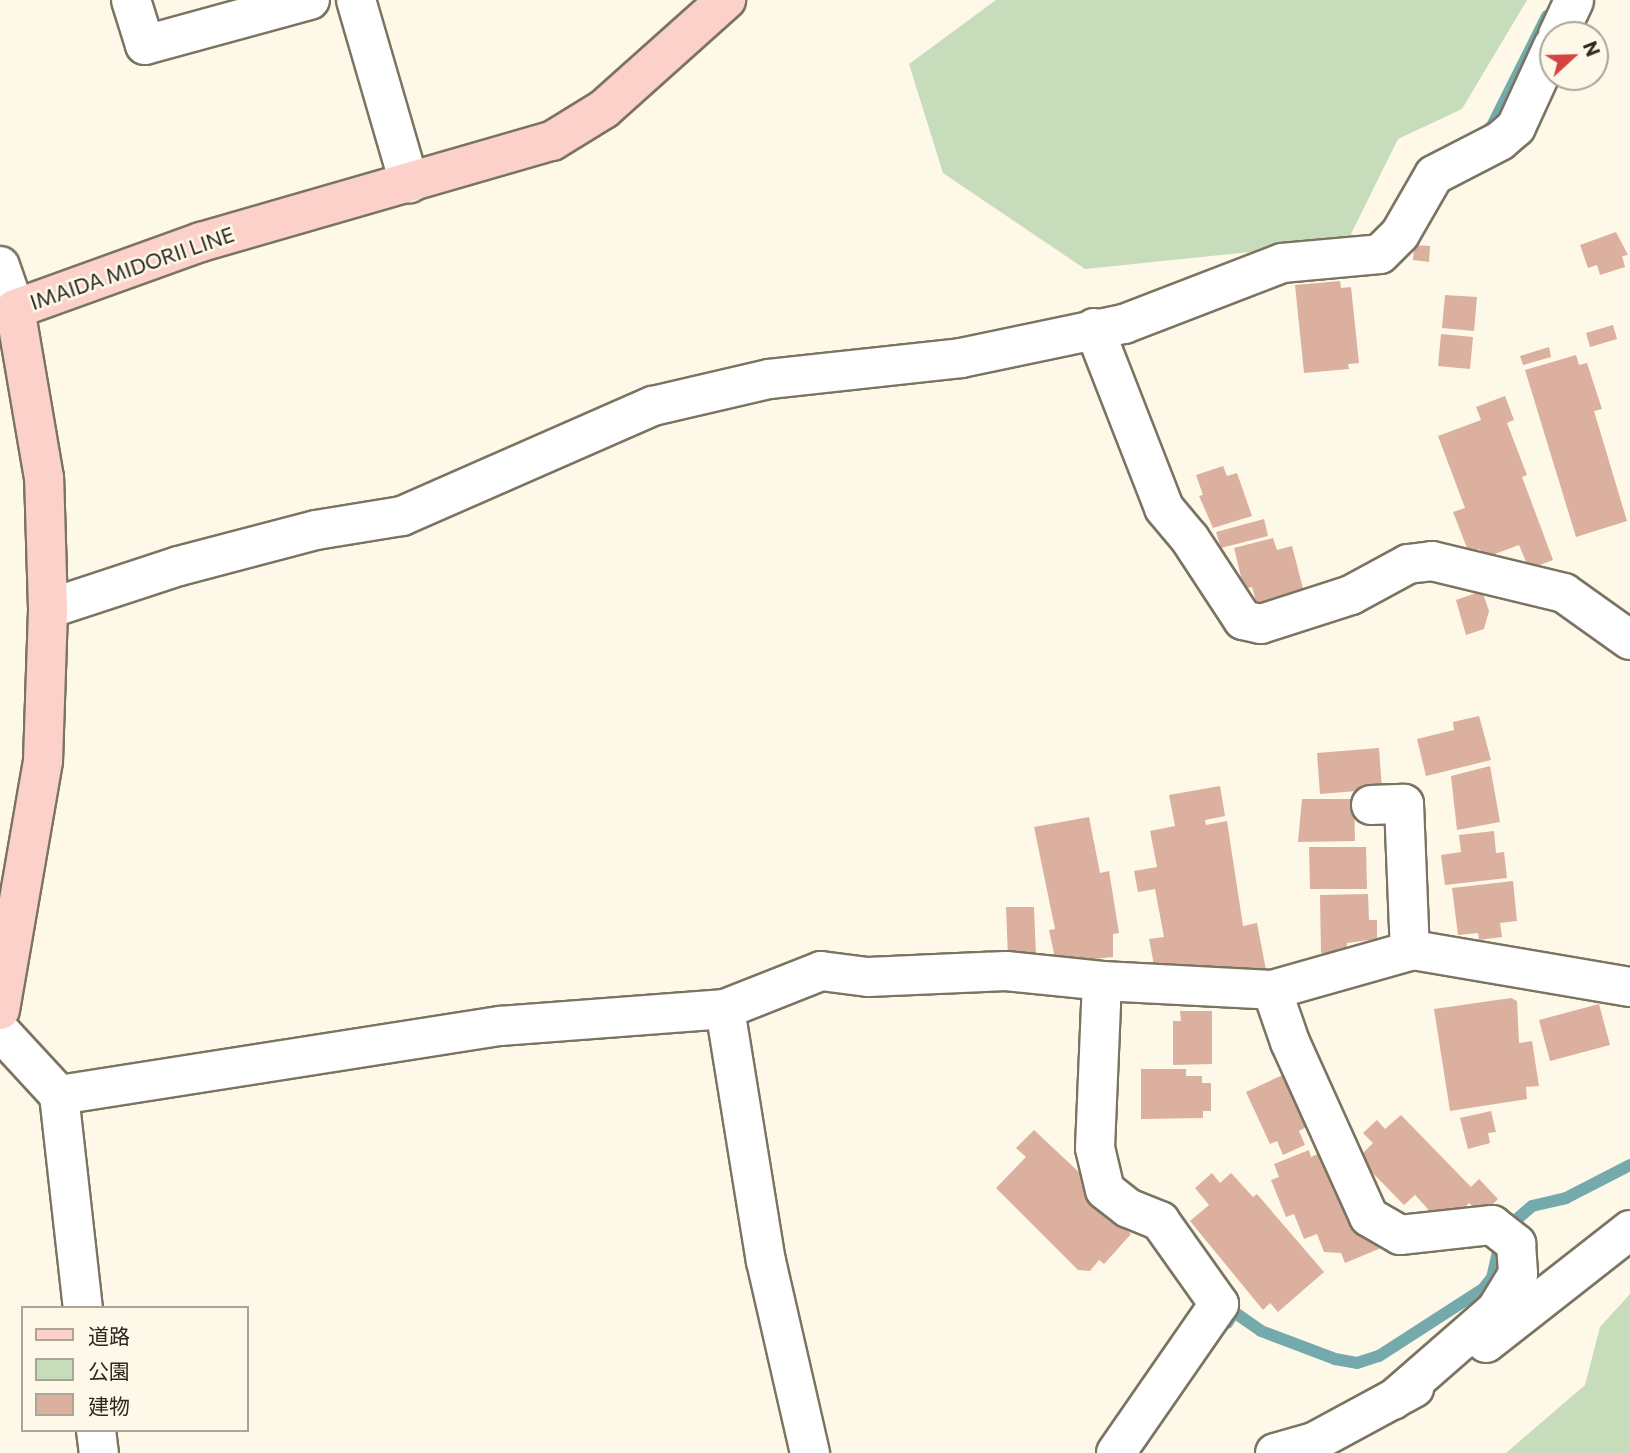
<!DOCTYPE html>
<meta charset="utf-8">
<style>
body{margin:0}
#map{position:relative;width:1630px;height:1453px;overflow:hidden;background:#fef8e8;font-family:Commissioner,"Noto Sans JP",sans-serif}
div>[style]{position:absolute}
.green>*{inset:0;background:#c6dcba}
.stream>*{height:12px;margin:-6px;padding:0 6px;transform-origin:6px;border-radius:6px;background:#74aaac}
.building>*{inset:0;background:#dbb09e}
.roads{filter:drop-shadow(2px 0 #7b7462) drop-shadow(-2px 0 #7b7462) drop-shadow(0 2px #7b7462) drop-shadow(0 -2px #7b7462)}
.minor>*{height:38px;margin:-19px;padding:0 19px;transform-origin:19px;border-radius:19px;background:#fff}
.major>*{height:38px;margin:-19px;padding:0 19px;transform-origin:19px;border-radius:19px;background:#fbd1c9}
span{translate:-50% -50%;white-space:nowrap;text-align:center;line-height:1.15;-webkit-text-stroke:5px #fef8e8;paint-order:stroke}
.street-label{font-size:21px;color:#2c2921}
.legend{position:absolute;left:21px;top:1306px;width:228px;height:126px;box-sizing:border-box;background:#fef8e8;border:2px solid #aaa598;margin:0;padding:9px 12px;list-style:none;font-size:21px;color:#2c2921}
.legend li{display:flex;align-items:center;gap:14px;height:35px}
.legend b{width:35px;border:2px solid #aaa598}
.north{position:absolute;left:1539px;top:21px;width:70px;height:70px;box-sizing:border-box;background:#fef8e8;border:2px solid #aaa598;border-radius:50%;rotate:68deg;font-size:19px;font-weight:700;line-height:28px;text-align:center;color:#2c2921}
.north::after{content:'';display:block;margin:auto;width:24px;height:32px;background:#d34442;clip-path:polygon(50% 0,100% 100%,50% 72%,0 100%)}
</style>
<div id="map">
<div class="green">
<div style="clip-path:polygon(996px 0,1527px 0,1462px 109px,1398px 139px,1347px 242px,1085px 269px,943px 173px,909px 64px)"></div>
<div style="clip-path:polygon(1630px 1294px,1630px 1453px,1506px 1453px,1585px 1385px,1600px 1327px)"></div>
</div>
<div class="stream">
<div style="left:1485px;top:132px;width:9px;rotate:-41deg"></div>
<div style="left:1492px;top:126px;width:123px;rotate:-63.4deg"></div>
<div style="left:1227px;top:1323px;width:13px;rotate:-58deg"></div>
<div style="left:1234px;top:1312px;width:33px;rotate:35deg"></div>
<div style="left:1261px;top:1331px;width:79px;rotate:20.7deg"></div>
<div style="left:1335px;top:1359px;width:22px;rotate:10deg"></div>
<div style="left:1357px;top:1363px;width:23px;rotate:-18deg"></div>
<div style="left:1379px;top:1356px;width:124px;rotate:-32.8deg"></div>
<div style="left:1483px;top:1289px;width:14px;rotate:-51deg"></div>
<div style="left:1492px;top:1278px;width:26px;rotate:-77deg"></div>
<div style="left:1498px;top:1253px;width:38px;rotate:-61deg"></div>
<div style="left:1516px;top:1220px;width:21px;rotate:-41deg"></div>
<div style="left:1532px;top:1206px;width:35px;rotate:-13deg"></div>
<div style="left:1566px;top:1198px;width:72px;rotate:-27.3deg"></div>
</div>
<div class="building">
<div style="clip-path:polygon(1616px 232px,1628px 255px,1622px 256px,1625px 267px,1600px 275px,1597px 265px,1588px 268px,1580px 245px)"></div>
<div style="clip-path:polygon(1414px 245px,1430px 246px,1429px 262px,1413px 260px)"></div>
<div style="clip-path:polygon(1340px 281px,1341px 288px,1351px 287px,1359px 363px,1348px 364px,1349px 369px,1304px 373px,1295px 285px)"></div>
<div style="clip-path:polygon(1445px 295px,1477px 297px,1474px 331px,1442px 328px)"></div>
<div style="clip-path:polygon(1613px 325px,1617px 339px,1590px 347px,1586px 333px)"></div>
<div style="clip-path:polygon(1441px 334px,1473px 337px,1470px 369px,1438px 366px)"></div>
<div style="clip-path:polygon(1549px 347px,1551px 357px,1523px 365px,1520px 356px)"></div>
<div style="clip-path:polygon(1576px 355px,1579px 365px,1587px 363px,1602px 409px,1594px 411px,1627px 521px,1576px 537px,1525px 370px)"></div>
<div style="clip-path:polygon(1505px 396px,1514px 420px,1507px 423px,1527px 475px,1522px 477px,1553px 560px,1529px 569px,1519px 545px,1484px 558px,1480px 549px,1469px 553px,1453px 512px,1465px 508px,1438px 436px,1481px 420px,1476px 407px)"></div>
<div style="clip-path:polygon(1223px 466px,1227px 476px,1237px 473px,1252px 516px,1213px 528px,1199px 496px,1203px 495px,1196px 475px)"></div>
<div style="clip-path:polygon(1264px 519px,1268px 536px,1221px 548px,1216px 532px)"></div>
<div style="clip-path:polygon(1273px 538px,1277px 550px,1292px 546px,1305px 596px,1258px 608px,1252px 587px,1244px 589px,1234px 548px)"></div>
<div style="clip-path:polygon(1482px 591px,1489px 611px,1484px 629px,1466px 635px,1456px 600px)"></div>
<div style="clip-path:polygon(1479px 716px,1491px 760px,1426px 776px,1417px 739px,1454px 730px,1453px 722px)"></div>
<div style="clip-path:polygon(1379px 748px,1382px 789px,1320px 794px,1317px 753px)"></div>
<div style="clip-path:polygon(1490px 766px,1500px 822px,1457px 830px,1451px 776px)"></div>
<div style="clip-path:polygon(1220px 786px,1225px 816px,1205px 820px,1206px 825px,1227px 821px,1243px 926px,1257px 923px,1266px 970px,1232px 976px,1230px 967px,1193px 974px,1155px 970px,1149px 939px,1164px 937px,1155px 889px,1138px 892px,1134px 871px,1157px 867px,1150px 831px,1175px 826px,1169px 795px)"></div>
<div style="clip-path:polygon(1302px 799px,1354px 799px,1355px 841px,1298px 842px)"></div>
<div style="clip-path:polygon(1089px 817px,1100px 873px,1109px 871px,1119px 933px,1113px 934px,1113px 957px,1056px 963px,1049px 930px,1055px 929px,1034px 827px)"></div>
<div style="clip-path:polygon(1494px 831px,1496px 853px,1504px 852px,1507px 878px,1445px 885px,1441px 855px,1461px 852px,1459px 835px)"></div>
<div style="clip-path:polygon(1309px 847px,1366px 847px,1367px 889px,1310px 889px)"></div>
<div style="clip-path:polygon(1513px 881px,1517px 921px,1500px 923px,1502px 937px,1479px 940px,1478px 933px,1458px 935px,1452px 888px)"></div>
<div style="clip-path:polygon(1368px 894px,1369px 920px,1377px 920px,1377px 939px,1347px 943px,1346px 952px,1321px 953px,1320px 895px)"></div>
<div style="clip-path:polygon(1006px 907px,1034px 907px,1036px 957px,1008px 958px)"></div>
<div style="clip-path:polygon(1511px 998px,1517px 1001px,1519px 1043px,1532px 1041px,1539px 1086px,1526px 1087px,1527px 1099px,1450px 1111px,1434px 1009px)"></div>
<div style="clip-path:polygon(1599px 1004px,1610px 1045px,1550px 1061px,1539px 1020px)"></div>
<div style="clip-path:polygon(1180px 1011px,1212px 1011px,1212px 1064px,1173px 1065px,1173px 1021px,1181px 1021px)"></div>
<div style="clip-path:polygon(1141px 1069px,1186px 1069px,1186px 1076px,1202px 1076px,1202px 1083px,1211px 1083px,1211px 1111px,1203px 1111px,1203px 1118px,1141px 1119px)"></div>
<div style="clip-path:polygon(1289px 1072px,1312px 1124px,1299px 1131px,1305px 1145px,1283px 1155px,1277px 1141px,1270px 1144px,1246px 1092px)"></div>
<div style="clip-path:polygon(1491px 1111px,1496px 1132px,1488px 1133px,1490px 1143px,1468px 1149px,1460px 1118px)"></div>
<div style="clip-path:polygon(1401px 1115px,1471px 1187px,1479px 1179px,1498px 1199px,1481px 1216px,1469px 1203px,1455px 1217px,1440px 1222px,1415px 1195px,1404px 1205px,1358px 1158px,1373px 1143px,1363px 1133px,1377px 1120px,1385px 1129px)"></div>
<div style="clip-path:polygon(1034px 1130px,1131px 1221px,1124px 1228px,1131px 1234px,1104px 1264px,1099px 1260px,1090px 1271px,1078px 1270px,996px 1188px,1026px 1157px,1016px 1148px)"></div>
<div style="clip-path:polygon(1309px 1150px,1311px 1157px,1322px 1152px,1381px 1248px,1345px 1263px,1341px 1253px,1324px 1252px,1317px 1234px,1304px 1239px,1294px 1214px,1286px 1217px,1271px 1180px,1279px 1177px,1274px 1164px)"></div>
<div style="clip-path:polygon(1212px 1173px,1220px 1183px,1231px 1173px,1253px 1197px,1257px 1194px,1324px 1272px,1278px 1312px,1270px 1303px,1263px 1310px,1190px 1221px,1209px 1205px,1195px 1188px)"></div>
</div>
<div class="roads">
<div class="minor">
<div style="left:131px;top:0;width:47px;rotate:72.7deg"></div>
<div style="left:145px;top:45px;width:171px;rotate:-15.3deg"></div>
<div style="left:356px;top:0;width:191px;rotate:73.8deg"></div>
<div style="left:1558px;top:35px;width:38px;rotate:-65deg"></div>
<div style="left:0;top:266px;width:46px;rotate:70.8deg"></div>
<div style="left:1094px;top:328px;width:193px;rotate:68.7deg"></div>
<div style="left:1164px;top:508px;width:40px;rotate:50deg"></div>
<div style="left:1190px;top:539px;width:97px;rotate:56.8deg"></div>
<div style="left:1243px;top:620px;width:18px;rotate:13deg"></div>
<div style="left:1261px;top:624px;width:95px;rotate:-17.9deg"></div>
<div style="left:1351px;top:595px;width:65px;rotate:-28.5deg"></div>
<div style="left:1408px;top:564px;width:24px;rotate:-7deg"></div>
<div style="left:1432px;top:561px;width:136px;rotate:13.6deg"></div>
<div style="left:1564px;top:593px;width:81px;rotate:35.5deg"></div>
<div style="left:48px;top:609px;width:138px;rotate:-18.2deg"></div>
<div style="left:179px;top:566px;width:142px;rotate:-14.7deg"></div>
<div style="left:316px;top:530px;width:87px;rotate:-9.2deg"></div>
<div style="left:402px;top:516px;width:274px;rotate:-23.7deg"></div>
<div style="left:653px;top:406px;width:119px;rotate:-13.1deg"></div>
<div style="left:769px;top:379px;width:193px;rotate:-6.2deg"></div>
<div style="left:961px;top:358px;width:167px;rotate:-11.8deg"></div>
<div style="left:1124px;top:324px;width:169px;rotate:-21.1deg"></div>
<div style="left:1282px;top:263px;width:98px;rotate:-5.2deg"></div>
<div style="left:1380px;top:254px;width:28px;rotate:-45deg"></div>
<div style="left:1400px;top:234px;width:68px;rotate:-60deg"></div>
<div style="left:1434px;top:175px;width:74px;rotate:-27.3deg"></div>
<div style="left:1500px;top:141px;width:21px;rotate:-41deg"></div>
<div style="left:1516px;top:127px;width:89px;rotate:-65.4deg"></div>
<div style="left:1371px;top:805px;width:33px;rotate:-2deg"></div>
<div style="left:1404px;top:804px;width:147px;rotate:87.7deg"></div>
<div style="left:1102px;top:981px;width:167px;rotate:92.4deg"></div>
<div style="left:1095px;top:1148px;width:43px;rotate:76.6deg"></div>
<div style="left:1105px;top:1190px;width:29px;rotate:38deg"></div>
<div style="left:1128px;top:1208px;width:35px;rotate:22deg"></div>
<div style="left:1160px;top:1221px;width:102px;rotate:54.6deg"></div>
<div style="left:1219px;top:1304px;width:181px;rotate:124.7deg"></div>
<div style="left:1272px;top:990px;width:55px;rotate:70.9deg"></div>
<div style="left:1290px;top:1042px;width:192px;rotate:65.7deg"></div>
<div style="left:1369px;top:1217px;width:36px;rotate:30deg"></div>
<div style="left:1400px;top:1235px;width:93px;rotate:-6.2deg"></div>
<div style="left:1492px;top:1225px;width:31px;rotate:38deg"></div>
<div style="left:1516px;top:1244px;width:30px;rotate:86deg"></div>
<div style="left:1518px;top:1274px;width:42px;rotate:121.4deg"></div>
<div style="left:1496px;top:1310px;width:137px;rotate:138.9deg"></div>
<div style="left:725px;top:1009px;width:255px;rotate:80.8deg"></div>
<div style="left:766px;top:1261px;width:197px;rotate:77.1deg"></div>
<div style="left:0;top:1031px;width:87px;rotate:47.3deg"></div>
<div style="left:59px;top:1095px;width:214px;rotate:83.6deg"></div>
<div style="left:59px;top:1095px;width:446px;rotate:-8.9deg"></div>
<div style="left:500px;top:1026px;width:226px;rotate:-4.3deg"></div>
<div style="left:725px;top:1009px;width:103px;rotate:-21.6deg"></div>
<div style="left:821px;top:971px;width:47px;rotate:7.3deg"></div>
<div style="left:868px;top:977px;width:138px;rotate:-2.5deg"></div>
<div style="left:1006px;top:971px;width:97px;rotate:5.9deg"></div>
<div style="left:1102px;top:981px;width:170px;rotate:3deg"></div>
<div style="left:1272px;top:990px;width:147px;rotate:-15.8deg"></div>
<div style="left:1413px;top:950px;width:220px;rotate:9.7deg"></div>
<div style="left:1486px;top:1343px;width:183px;rotate:-38.1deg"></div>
<div style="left:96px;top:1430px;width:23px;rotate:83deg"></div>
<div style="left:1275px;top:1453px;width:41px;rotate:-15.8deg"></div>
<div style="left:1314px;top:1442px;width:114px;rotate:-28.4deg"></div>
</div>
<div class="major">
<div style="left:0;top:1010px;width:253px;rotate:-80.2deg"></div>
<div style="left:43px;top:761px;width:152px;rotate:-88.1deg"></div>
<div style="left:48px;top:609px;width:131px;rotate:-91.7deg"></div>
<div style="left:44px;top:478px;width:171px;rotate:-99.7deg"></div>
<div style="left:15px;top:309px;width:198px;rotate:-19.8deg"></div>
<div style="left:201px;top:242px;width:365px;rotate:-16.1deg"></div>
<div style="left:552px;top:141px;width:61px;rotate:-31.6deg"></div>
<div style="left:604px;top:109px;width:164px;rotate:-41.8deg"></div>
</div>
</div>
<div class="street-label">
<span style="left:132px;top:268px;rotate:-19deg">IMAIDA MIDORII LINE</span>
</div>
<ul class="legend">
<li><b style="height:9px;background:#fbd1c9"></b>道路</li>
<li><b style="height:19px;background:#c6dcba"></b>公園</li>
<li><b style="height:19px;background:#dbb09e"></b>建物</li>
</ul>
<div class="north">N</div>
</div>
